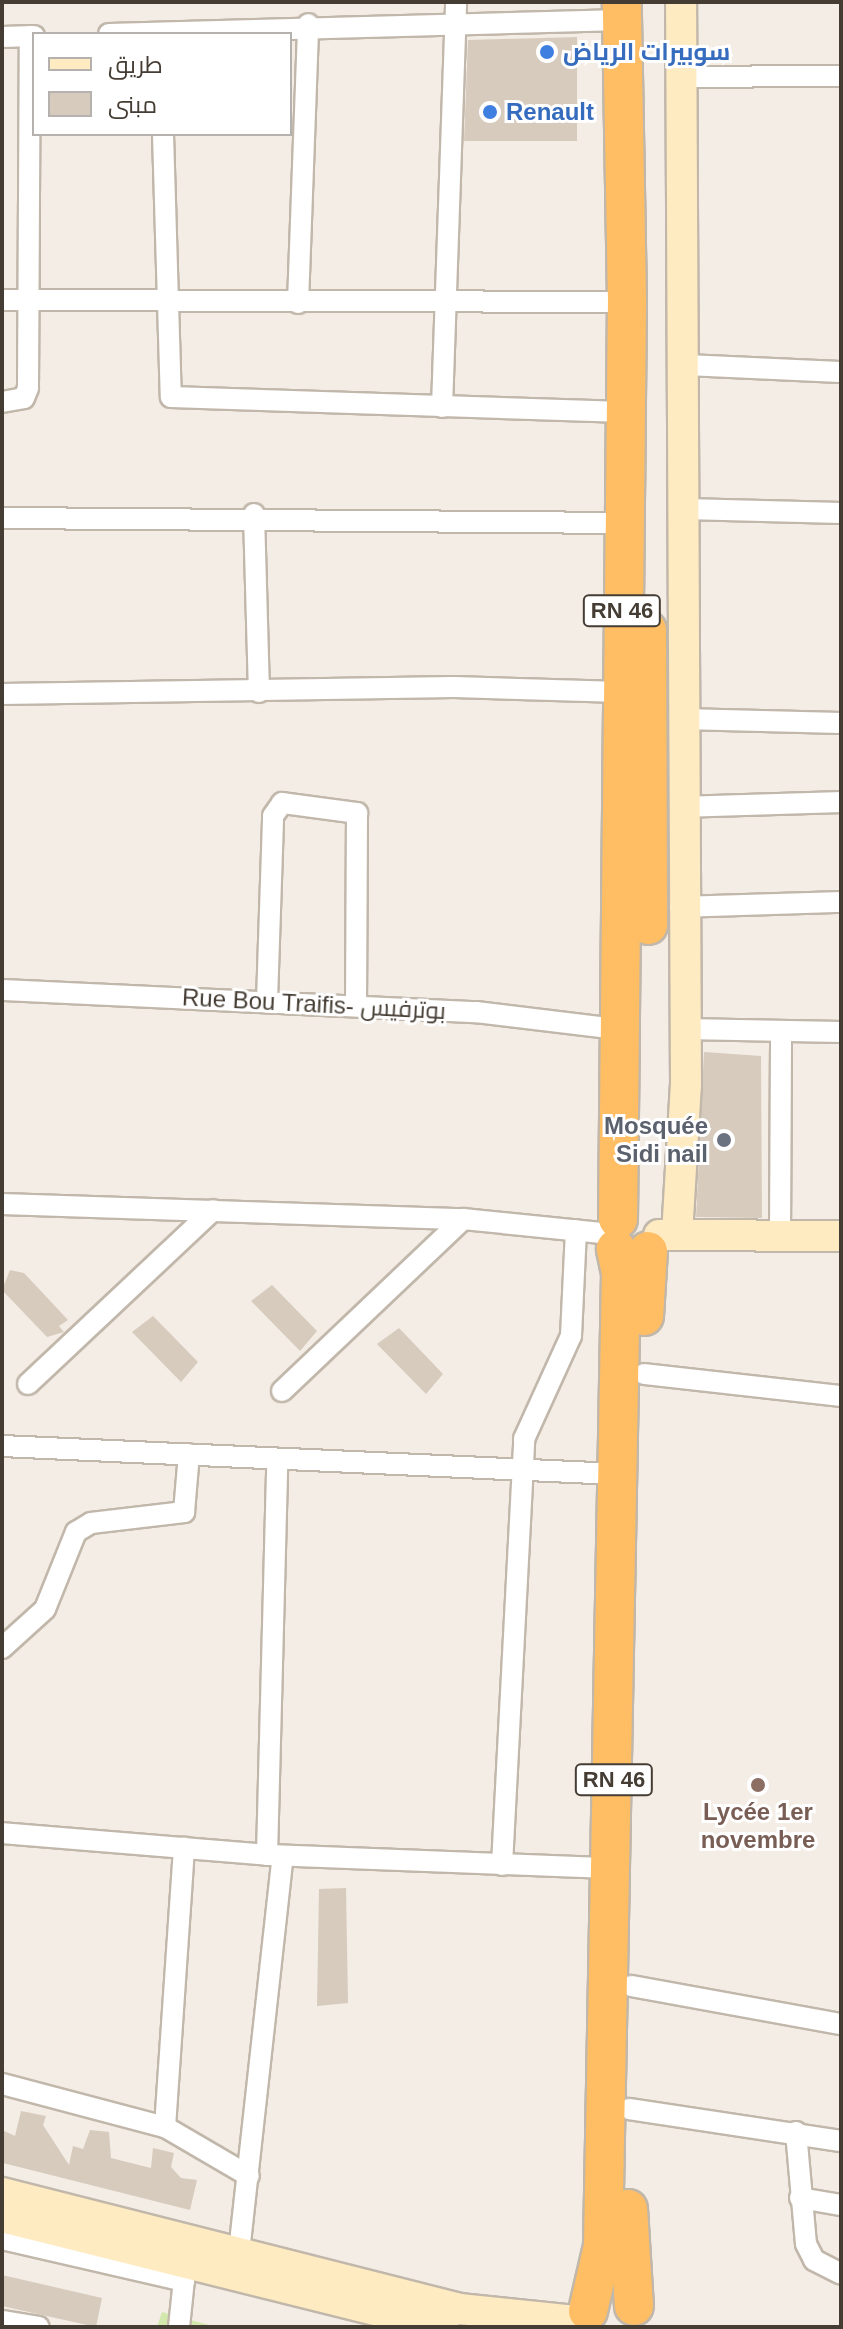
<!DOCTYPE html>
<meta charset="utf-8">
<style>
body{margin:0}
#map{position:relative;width:843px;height:2329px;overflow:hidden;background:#f3ede5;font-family:Arial,Cairo,sans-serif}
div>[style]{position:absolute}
.green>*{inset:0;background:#d2e8ac}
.building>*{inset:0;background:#d7cbbd}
.roads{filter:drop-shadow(2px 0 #c1b7aa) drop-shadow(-2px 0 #c1b7aa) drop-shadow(0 2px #c1b7aa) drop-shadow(0 -2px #c1b7aa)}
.street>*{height:20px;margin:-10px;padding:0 10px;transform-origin:10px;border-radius:10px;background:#fff}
.secondary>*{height:30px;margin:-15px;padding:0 15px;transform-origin:15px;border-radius:15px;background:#ffebc2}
.highway>*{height:38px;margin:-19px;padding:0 19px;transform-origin:19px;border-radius:19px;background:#ffbe63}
.dots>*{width:22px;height:22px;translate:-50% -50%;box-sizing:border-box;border:4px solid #fff;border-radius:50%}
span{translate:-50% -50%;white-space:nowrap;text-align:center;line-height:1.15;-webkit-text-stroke:6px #fff;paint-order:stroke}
.shield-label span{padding:2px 6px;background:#fff;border:2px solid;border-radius:6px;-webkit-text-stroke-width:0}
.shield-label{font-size:22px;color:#453d34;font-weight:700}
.shop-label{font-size:24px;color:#366cbe;font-weight:700}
.left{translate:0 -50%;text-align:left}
.street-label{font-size:24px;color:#453d34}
.worship-label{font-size:24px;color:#5b616d;font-weight:700}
.right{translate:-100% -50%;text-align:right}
.education-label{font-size:24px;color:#785e54;font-weight:700}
.frame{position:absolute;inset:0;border:4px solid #453d34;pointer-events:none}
.legend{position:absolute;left:32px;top:32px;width:260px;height:104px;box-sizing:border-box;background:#fff;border:2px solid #b5b1ae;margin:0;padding:10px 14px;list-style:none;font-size:24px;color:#453d34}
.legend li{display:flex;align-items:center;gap:16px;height:40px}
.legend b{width:40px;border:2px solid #b5b1ae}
</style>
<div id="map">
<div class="green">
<div style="clip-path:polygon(162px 2312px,216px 2327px,157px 2327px)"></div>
</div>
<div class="building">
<div style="clip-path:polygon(577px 37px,577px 141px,464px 141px,468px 40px)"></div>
<div style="clip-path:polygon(704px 1052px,761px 1056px,762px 1218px,696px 1217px)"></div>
<div style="clip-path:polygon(10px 1270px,24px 1273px,68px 1320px,59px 1326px,64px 1332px,47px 1337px,2px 1290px)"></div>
<div style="clip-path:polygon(272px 1285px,317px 1331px,300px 1351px,251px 1301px)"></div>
<div style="clip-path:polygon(153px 1316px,198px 1362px,181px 1382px,132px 1332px)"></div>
<div style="clip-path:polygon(399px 1328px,443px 1374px,426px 1394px,377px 1344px)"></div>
<div style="clip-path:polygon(346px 1888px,348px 2003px,317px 2006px,319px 1889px)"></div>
<div style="clip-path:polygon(21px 2111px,46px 2116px,43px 2125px,69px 2165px,73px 2146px,83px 2149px,90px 2130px,109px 2132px,111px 2158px,151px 2168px,153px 2148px,174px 2153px,171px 2167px,181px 2178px,197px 2180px,190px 2210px,3px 2163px,2px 2130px,15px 2136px)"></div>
<div style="clip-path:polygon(2px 2275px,102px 2298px,96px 2327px,2px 2306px)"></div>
</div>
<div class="roads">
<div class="street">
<div style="left:109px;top:34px;width:513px;rotate:-1.56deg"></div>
<div style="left:2px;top:37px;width:32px;rotate:-2deg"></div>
<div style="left:681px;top:77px;width:160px;rotate:-0.4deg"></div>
<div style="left:163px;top:134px;width:263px;rotate:88.3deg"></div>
<div style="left:171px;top:397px;width:454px;rotate:1.9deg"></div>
<div style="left:2px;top:300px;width:625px;rotate:0.18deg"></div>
<div style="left:298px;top:303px;width:279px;rotate:-87.9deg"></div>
<div style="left:685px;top:365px;width:156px;rotate:2.6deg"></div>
<div style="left:2px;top:402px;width:22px;rotate:-10deg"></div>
<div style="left:24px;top:398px;width:11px;rotate:-68deg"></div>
<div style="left:28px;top:388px;width:352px;rotate:-89.7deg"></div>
<div style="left:442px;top:407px;width:405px;rotate:-88deg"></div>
<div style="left:685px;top:509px;width:156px;rotate:1.5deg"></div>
<div style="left:254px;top:514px;width:178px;rotate:88.4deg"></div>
<div style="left:2px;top:518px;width:622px;rotate:0.46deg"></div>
<div style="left:2px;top:694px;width:452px;rotate:-0.9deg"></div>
<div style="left:454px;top:687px;width:167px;rotate:1.7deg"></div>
<div style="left:682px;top:719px;width:159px;rotate:1.4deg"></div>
<div style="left:681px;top:807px;width:160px;rotate:-1.8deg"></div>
<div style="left:680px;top:907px;width:161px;rotate:-1.8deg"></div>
<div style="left:2px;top:990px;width:475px;rotate:2.7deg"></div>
<div style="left:476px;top:1012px;width:149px;rotate:6.9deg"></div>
<div style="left:267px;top:1001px;width:185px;rotate:-88.1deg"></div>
<div style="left:273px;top:816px;width:16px;rotate:-55deg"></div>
<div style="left:282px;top:803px;width:76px;rotate:7.6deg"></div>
<div style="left:357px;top:813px;width:192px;rotate:90.3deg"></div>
<div style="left:685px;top:1029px;width:156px;rotate:1.1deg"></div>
<div style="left:2px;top:1204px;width:461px;rotate:1.9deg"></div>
<div style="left:463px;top:1219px;width:149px;rotate:5.8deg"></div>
<div style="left:780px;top:1236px;width:203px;rotate:-89.7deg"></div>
<div style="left:644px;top:1374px;width:198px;rotate:6.4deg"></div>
<div style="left:28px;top:1384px;width:254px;rotate:-43.2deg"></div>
<div style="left:282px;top:1391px;width:250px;rotate:-43.5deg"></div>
<div style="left:2px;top:1446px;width:615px;rotate:2.61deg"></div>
<div style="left:2px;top:1648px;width:58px;rotate:-42.2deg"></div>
<div style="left:45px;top:1609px;width:83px;rotate:-68.1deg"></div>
<div style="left:76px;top:1532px;width:17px;rotate:-31deg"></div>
<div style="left:91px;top:1523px;width:94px;rotate:-6.7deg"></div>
<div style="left:184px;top:1512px;width:58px;rotate:-85.1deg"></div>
<div style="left:2px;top:1833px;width:266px;rotate:4.7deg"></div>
<div style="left:267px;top:1855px;width:345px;rotate:2.2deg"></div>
<div style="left:267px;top:1855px;width:395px;rotate:-88.5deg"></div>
<div style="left:502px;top:1865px;width:427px;rotate:-87deg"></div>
<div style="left:524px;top:1439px;width:113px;rotate:-65.5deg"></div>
<div style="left:571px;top:1336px;width:106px;rotate:-87.3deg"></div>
<div style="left:631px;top:1986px;width:213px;rotate:10.3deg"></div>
<div style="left:2px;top:2084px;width:169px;rotate:14.8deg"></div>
<div style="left:165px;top:2127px;width:97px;rotate:30.3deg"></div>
<div style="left:629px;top:2109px;width:214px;rotate:8.6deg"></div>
<div style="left:165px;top:2127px;width:280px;rotate:-86.1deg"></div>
<div style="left:796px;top:2132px;width:112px;rotate:84.9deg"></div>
<div style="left:806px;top:2244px;width:18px;rotate:63deg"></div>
<div style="left:814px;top:2260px;width:30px;rotate:27deg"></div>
<div style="left:800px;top:2198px;width:42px;rotate:9.7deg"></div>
<div style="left:2px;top:2239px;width:187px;rotate:13deg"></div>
<div style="left:239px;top:2252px;width:398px;rotate:-83.7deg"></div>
<div style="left:2px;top:2321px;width:37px;rotate:9deg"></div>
<div style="left:179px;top:2327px;width:57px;rotate:-84deg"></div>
</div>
<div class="secondary">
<div style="left:659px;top:1235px;width:182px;rotate:0.3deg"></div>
<div style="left:677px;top:1235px;width:150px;rotate:-86.6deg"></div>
<div style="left:686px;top:1085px;width:1083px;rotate:-90.26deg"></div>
<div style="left:2px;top:2193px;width:472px;rotate:14.2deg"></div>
<div style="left:460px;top:2309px;width:118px;rotate:5.9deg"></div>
<div style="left:2px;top:2217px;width:455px;rotate:14deg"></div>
</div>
<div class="highway">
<div style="left:647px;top:630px;width:295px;rotate:89.8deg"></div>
<div style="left:618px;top:1219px;width:917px;rotate:-89.44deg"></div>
<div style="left:627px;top:302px;width:300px;rotate:-91deg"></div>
<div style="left:644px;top:1316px;width:65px;rotate:-86.5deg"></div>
<div style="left:628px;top:2209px;width:97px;rotate:86.5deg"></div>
<div style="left:588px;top:2311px;width:67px;rotate:-77deg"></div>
<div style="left:603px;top:2246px;width:973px;rotate:-88.94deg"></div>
<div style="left:621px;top:1273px;width:25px;rotate:-102deg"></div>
</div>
</div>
<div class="dots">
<div style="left:547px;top:52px;background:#3f7fe0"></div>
<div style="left:490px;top:112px;background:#3f7fe0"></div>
<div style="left:724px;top:1140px;background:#6b7280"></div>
<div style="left:758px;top:1785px;background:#8d6e63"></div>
</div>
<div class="shield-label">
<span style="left:622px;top:611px">RN 46</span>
<span style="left:614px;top:1780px">RN 46</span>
</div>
<div class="shop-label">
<span class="left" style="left:563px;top:52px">سوبيرات الرياض</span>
<span class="left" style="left:506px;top:112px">Renault</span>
</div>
<div class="street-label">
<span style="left:314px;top:1004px;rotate:3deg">Rue Bou Traifis- بوترفيس</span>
</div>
<div class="worship-label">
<span class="right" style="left:708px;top:1140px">Mosquée<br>Sidi nail</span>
</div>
<div class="education-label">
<span style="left:758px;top:1826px">Lycée 1er<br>novembre</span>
</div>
<div class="frame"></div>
<ul class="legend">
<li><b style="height:10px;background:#ffebc2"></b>طريق</li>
<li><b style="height:22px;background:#d7cbbd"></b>مبنى</li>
</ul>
</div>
